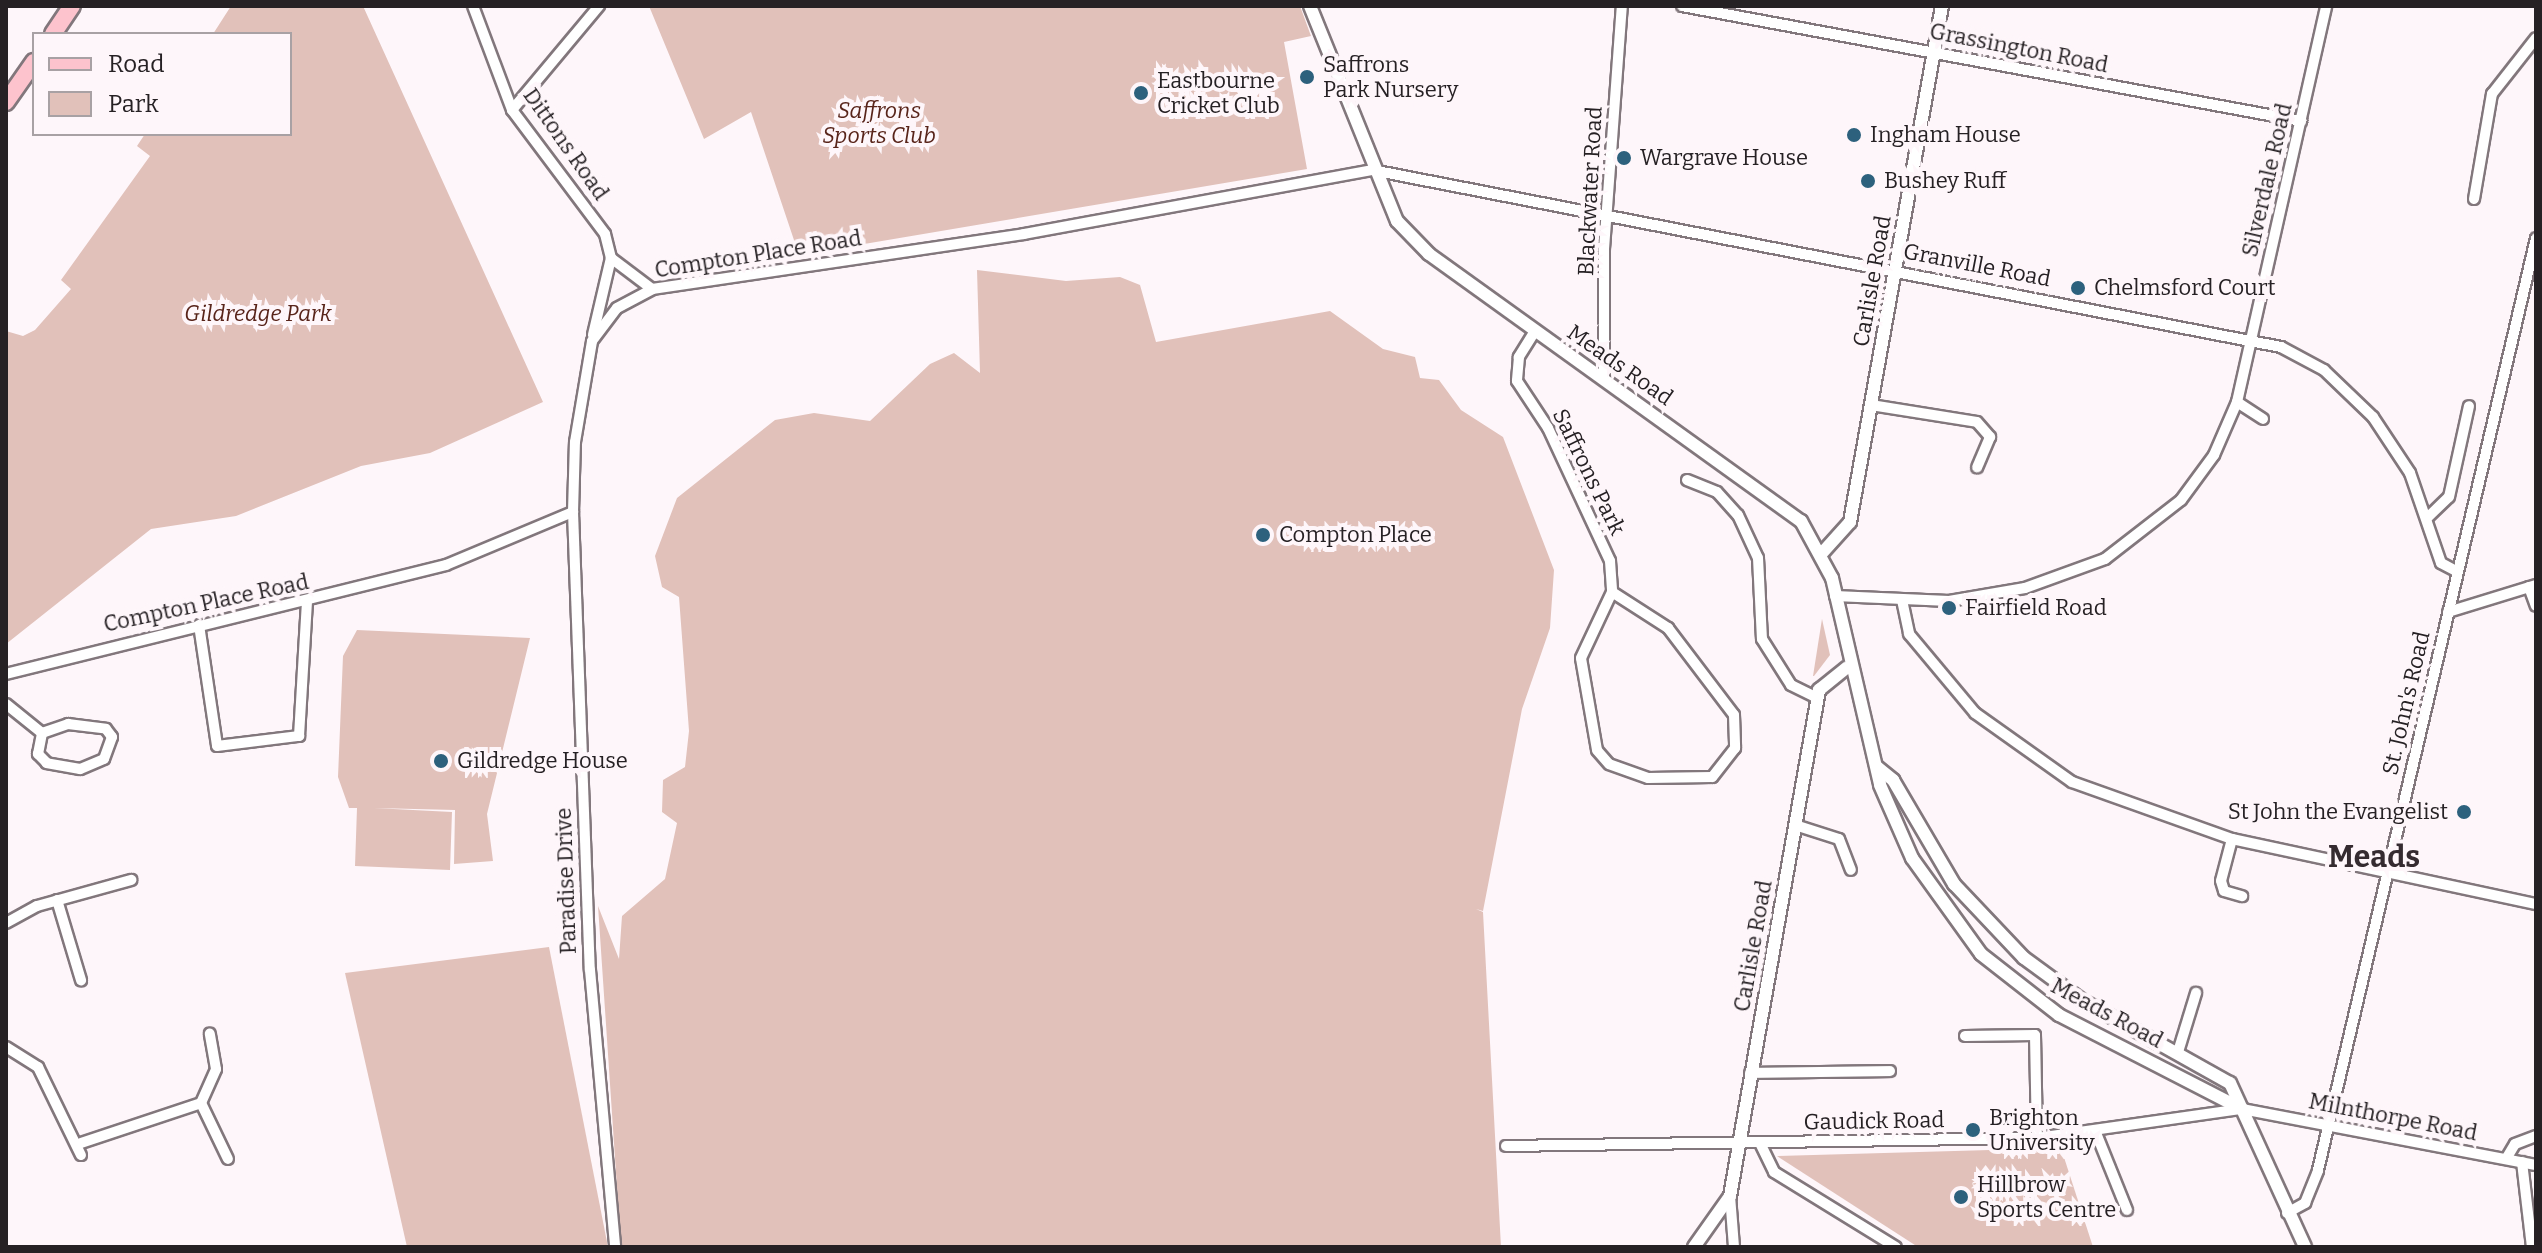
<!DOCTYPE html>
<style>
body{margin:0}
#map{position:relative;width:2542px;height:1253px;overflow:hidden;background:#fef6fa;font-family:Bitter,serif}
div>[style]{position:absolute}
.green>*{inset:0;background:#e1c1ba}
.roads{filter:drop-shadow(2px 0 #82777c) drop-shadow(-2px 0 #82777c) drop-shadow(0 2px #82777c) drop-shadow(0 -2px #82777c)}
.minor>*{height:10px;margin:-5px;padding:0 5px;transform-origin:5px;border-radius:5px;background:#fff}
.tertiary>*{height:12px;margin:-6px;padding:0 6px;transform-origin:6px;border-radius:6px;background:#fff}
.primary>*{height:16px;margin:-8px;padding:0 8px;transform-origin:8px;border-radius:8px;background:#fdc3cd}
.dots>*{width:22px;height:22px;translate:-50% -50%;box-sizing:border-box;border:4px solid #fef6fa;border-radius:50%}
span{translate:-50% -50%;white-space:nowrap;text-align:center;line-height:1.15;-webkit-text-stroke:8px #fef6fa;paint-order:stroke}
.street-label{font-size:22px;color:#262124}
.poi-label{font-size:22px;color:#262124}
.left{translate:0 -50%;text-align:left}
.right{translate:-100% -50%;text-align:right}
.park-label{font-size:22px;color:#58241a;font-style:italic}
.district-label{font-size:30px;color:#352b30;font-weight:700}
.frame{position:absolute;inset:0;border:8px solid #262124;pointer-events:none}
.legend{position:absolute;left:32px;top:32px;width:260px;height:104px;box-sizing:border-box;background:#fef6fa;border:2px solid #a8a1a4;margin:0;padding:10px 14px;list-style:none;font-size:24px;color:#262124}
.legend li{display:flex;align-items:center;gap:16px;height:40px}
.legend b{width:40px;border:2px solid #a8a1a4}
</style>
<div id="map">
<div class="green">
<div style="clip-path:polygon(231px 6px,363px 6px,543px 402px,430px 453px,361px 466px,236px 516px,151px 529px,6px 644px,6px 331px,23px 336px,35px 330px,71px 289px,61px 280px,150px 156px,137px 146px,145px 134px,290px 134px,290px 34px,213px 34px)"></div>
<div style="clip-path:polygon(649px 6px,1300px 6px,1311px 36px,1284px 42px,1307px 169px,799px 255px,751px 112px,704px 139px)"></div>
<div style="clip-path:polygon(977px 270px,1066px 281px,1120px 277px,1140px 285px,1156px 342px,1330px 311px,1383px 349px,1415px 357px,1420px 378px,1439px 380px,1461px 410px,1503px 437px,1554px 570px,1550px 628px,1522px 709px,1483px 911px,1476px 909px,1483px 912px,1501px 1247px,621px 1247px,598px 906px,619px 959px,622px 916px,665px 879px,677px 823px,662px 812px,663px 780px,685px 767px,689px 731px,679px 597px,662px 587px,655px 556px,677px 498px,775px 420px,814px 413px,870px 421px,930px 364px,954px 353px,980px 373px)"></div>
<div style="clip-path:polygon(1822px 619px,1830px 655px,1814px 676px,1813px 676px)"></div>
<div style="clip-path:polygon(357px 630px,530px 638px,487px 814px,493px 861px,454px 864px,455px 810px,374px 808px,452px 812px,450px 870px,355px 866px,357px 808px,349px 808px,338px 777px,343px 656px)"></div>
<div style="clip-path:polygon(549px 947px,608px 1247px,407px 1247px,345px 973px)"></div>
<div style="clip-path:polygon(2061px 1148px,2093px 1247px,1918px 1247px,1777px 1156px)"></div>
</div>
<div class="roads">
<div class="minor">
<div style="left:473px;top:6px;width:111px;rotate:69.4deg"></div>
<div style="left:512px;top:110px;width:155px;rotate:53.1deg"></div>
<div style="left:605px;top:234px;width:25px;rotate:76deg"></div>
<div style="left:611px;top:258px;width:79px;rotate:103.2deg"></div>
<div style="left:1682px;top:6px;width:630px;rotate:10.52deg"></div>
<div style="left:512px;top:110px;width:136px;rotate:-50.1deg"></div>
<div style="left:2474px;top:199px;width:107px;rotate:-80.3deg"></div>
<div style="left:2492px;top:94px;width:71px;rotate:-51.8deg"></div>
<div style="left:611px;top:258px;width:51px;rotate:37.1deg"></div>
<div style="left:1535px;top:331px;width:31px;rotate:122deg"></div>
<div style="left:1519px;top:357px;width:24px;rotate:95deg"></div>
<div style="left:1517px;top:381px;width:56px;rotate:56.6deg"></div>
<div style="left:1548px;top:428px;width:147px;rotate:65deg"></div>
<div style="left:1610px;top:561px;width:31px;rotate:86deg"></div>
<div style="left:1612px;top:592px;width:67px;rotate:32.7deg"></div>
<div style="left:1668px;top:628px;width:109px;rotate:52.8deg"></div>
<div style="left:1734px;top:715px;width:33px;rotate:88deg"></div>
<div style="left:1735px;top:748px;width:37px;rotate:128deg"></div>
<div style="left:1712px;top:777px;width:64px;rotate:179.1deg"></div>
<div style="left:1648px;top:778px;width:41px;rotate:-160.3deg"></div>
<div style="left:1609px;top:764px;width:18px;rotate:-131deg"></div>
<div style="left:1597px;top:750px;width:93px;rotate:-99.9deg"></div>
<div style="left:1581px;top:658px;width:73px;rotate:-64.8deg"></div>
<div style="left:1604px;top:378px;width:129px;rotate:-90deg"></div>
<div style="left:1604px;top:249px;width:244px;rotate:-85.8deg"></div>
<div style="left:2237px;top:402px;width:31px;rotate:33deg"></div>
<div style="left:1871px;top:405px;width:107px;rotate:9.1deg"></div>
<div style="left:1977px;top:422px;width:20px;rotate:49deg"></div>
<div style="left:1990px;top:437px;width:33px;rotate:113deg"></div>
<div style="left:1687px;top:480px;width:32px;rotate:22deg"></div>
<div style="left:1717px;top:492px;width:31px;rotate:48deg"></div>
<div style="left:1738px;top:515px;width:47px;rotate:65.1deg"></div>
<div style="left:1758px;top:558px;width:81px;rotate:87.2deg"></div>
<div style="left:1762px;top:639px;width:54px;rotate:57.8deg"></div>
<div style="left:1791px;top:685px;width:30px;rotate:26deg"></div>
<div style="left:573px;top:512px;width:458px;rotate:87.9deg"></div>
<div style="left:590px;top:970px;width:278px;rotate:84.8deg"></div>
<div style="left:2427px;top:518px;width:30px;rotate:-44deg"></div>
<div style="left:2449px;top:497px;width:93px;rotate:-77.6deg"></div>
<div style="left:2529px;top:587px;width:20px;rotate:70deg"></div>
<div style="left:1835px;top:596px;width:114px;rotate:2.5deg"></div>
<div style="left:1949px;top:601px;width:77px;rotate:-9.7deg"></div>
<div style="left:2025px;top:588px;width:85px;rotate:-19.9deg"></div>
<div style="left:2105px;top:559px;width:96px;rotate:-37.8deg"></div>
<div style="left:2181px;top:500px;width:56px;rotate:-53.7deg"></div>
<div style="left:2214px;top:455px;width:58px;rotate:-66.5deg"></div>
<div style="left:2237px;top:402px;width:406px;rotate:-77.3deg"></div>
<div style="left:1902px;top:600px;width:35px;rotate:78deg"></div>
<div style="left:1909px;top:634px;width:103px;rotate:50.1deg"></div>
<div style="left:1975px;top:713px;width:119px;rotate:35.4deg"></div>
<div style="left:2072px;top:782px;width:170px;rotate:19.6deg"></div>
<div style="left:2232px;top:839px;width:311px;rotate:12.1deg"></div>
<div style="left:2448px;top:612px;width:92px;rotate:-17.1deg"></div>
<div style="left:199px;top:625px;width:122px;rotate:81.5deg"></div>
<div style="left:217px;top:746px;width:83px;rotate:-7deg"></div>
<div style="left:299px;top:736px;width:133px;rotate:-86.6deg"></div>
<div style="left:6px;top:674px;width:453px;rotate:-13.9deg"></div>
<div style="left:446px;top:565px;width:138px;rotate:-22.7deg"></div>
<div style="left:573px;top:512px;width:70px;rotate:-88.4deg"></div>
<div style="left:575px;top:442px;width:102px;rotate:-80.4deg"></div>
<div style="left:592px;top:341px;width:41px;rotate:-52.9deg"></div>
<div style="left:617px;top:308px;width:40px;rotate:-28deg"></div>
<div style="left:652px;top:289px;width:376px;rotate:-8.4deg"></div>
<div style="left:1024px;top:234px;width:354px;rotate:-10.4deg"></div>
<div style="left:1372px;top:170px;width:926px;rotate:11.02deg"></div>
<div style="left:2281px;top:347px;width:49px;rotate:28.1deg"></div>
<div style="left:2324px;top:370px;width:68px;rotate:43.8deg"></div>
<div style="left:2373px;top:417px;width:67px;rotate:56.5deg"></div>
<div style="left:2410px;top:473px;width:95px;rotate:71deg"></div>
<div style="left:2441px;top:563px;width:19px;rotate:28deg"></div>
<div style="left:6px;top:704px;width:46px;rotate:38.9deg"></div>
<div style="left:68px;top:724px;width:38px;rotate:7deg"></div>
<div style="left:106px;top:729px;width:10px;rotate:53deg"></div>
<div style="left:112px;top:737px;width:23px;rotate:110deg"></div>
<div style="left:104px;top:759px;width:26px;rotate:157deg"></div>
<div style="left:80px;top:769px;width:34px;rotate:-170deg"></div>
<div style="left:47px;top:763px;width:13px;rotate:-135deg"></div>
<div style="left:38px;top:754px;width:21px;rotate:-79deg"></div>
<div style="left:42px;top:733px;width:28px;rotate:-19deg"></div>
<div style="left:1795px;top:825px;width:46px;rotate:17.7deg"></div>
<div style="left:1839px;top:839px;width:33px;rotate:69deg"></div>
<div style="left:2232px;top:839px;width:43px;rotate:104.7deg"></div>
<div style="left:2221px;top:881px;width:10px;rotate:73deg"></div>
<div style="left:2224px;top:891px;width:19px;rotate:16deg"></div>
<div style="left:57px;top:900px;width:84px;rotate:73.3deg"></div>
<div style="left:6px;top:923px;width:35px;rotate:-29deg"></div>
<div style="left:37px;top:906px;width:98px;rotate:-15.5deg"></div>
<div style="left:1965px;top:1036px;width:70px;rotate:-0.8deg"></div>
<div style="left:2035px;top:1035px;width:103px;rotate:88.9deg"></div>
<div style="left:6px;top:1047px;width:38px;rotate:32deg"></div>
<div style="left:38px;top:1067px;width:98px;rotate:64deg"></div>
<div style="left:2178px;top:1052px;width:62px;rotate:-73deg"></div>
<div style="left:1750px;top:1073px;width:140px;rotate:-0.8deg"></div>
<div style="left:201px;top:1103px;width:37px;rotate:-66deg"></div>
<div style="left:216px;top:1069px;width:36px;rotate:-100deg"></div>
<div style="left:2096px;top:1133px;width:83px;rotate:68.1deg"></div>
<div style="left:81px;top:1143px;width:126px;rotate:-18.4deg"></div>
<div style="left:201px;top:1103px;width:62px;rotate:64.3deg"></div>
<div style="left:1761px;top:1145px;width:30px;rotate:64deg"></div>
<div style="left:1774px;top:1172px;width:143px;rotate:31.6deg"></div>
<div style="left:1506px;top:1146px;width:531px;rotate:-0.86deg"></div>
<div style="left:2037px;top:1138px;width:207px;rotate:-8.1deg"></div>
<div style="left:2242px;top:1109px;width:299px;rotate:10.8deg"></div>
<div style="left:2506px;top:1159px;width:17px;rotate:-59deg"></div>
<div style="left:2515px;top:1144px;width:22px;rotate:-21deg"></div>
<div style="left:2522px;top:1162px;width:86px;rotate:83.3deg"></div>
<div style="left:1730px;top:1196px;width:51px;rotate:85.5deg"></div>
<div style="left:2287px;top:1213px;width:21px;rotate:-29deg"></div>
<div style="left:2305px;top:1203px;width:35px;rotate:-68deg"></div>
<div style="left:2318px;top:1170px;width:957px;rotate:-76.83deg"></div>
</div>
<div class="tertiary">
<div style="left:1310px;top:6px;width:232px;rotate:68deg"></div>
<div style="left:1397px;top:221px;width:46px;rotate:45.9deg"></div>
<div style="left:1429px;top:254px;width:458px;rotate:35.7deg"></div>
<div style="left:1801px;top:521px;width:65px;rotate:61.5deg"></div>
<div style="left:1832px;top:578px;width:212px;rotate:76.9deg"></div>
<div style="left:1880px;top:785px;width:80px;rotate:66.3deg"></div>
<div style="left:1912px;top:858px;width:118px;rotate:54.3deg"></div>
<div style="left:1981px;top:954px;width:99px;rotate:38deg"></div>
<div style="left:2059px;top:1015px;width:206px;rotate:27.2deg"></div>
<div style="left:1823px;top:552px;width:40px;rotate:-48deg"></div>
<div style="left:1850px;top:522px;width:524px;rotate:-79.89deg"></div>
<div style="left:1877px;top:767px;width:21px;rotate:39deg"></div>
<div style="left:1893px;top:780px;width:121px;rotate:59.6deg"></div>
<div style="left:1954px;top:884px;width:102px;rotate:46.6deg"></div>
<div style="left:2024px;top:958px;width:73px;rotate:36.1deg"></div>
<div style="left:2083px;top:1001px;width:168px;rotate:29.2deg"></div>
<div style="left:2230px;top:1083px;width:180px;rotate:65.4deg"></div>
<div style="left:1694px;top:1247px;width:62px;rotate:-54.8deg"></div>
<div style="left:1730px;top:1196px;width:514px;rotate:-80.02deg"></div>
<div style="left:1819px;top:690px;width:36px;rotate:-39deg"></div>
</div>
<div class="primary">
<div style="left:53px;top:34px;width:34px;rotate:-56deg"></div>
<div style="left:6px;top:102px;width:49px;rotate:-55deg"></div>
</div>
</div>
<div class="dots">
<div style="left:1307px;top:77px;background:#2d617d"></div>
<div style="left:1141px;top:93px;background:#2d617d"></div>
<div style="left:1854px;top:135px;background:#2d617d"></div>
<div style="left:1624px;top:158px;background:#2d617d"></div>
<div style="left:1868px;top:181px;background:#2d617d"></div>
<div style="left:2078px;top:288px;background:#2d617d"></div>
<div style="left:1263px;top:535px;background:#2d617d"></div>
<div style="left:1949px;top:608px;background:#2d617d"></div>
<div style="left:441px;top:761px;background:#2d617d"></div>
<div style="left:2464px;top:812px;background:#2d617d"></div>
<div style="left:1973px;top:1130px;background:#2d617d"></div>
<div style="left:1961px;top:1197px;background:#2d617d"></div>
</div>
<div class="street-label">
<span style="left:2019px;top:48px;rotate:11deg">Grassington Road</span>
<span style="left:566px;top:144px;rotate:55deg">Dittons Road</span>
<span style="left:2267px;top:180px;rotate:-77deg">Silverdale Road</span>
<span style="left:1590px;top:191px;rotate:-87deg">Blackwater Road</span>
<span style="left:758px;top:254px;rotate:-9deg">Compton Place Road</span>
<span style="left:1977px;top:265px;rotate:11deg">Granville Road</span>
<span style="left:1872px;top:281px;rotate:-80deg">Carlisle Road</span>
<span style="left:1620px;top:365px;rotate:35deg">Meads Road</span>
<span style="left:1589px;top:472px;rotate:64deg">Saffrons Park</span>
<span style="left:206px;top:603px;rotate:-12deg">Compton Place Road</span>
<span style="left:2406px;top:703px;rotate:-77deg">St. John's Road</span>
<span style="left:566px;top:881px;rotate:-92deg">Paradise Drive</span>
<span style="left:1753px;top:946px;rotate:-80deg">Carlisle Road</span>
<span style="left:2107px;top:1013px;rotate:28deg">Meads Road</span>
<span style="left:2393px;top:1117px;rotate:11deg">Milnthorpe Road</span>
<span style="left:1874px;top:1121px;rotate:-1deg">Gaudick Road</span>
</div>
<div class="poi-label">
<span class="left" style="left:1323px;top:77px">Saffrons<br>Park Nursery</span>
<span class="left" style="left:1157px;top:93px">Eastbourne<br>Cricket Club</span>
<span class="left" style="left:1870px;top:135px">Ingham House</span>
<span class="left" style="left:1640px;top:158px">Wargrave House</span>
<span class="left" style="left:1884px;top:181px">Bushey Ruff</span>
<span class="left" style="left:2094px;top:288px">Chelmsford Court</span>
<span class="left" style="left:1279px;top:535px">Compton Place</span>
<span class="left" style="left:1965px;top:608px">Fairfield Road</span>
<span class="left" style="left:457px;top:761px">Gildredge House</span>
<span class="right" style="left:2448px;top:812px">St John the Evangelist</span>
<span class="left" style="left:1989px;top:1130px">Brighton<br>University</span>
<span class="left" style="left:1977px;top:1197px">Hillbrow<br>Sports Centre</span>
</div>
<div class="park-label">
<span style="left:879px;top:123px">Saffrons<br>Sports Club</span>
<span style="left:258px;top:314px">Gildredge Park</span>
</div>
<div class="district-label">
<span style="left:2374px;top:857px">Meads</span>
</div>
<div class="frame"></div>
<ul class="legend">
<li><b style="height:10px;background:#fdc3cd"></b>Road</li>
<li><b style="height:22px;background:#e1c1ba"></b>Park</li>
</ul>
</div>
